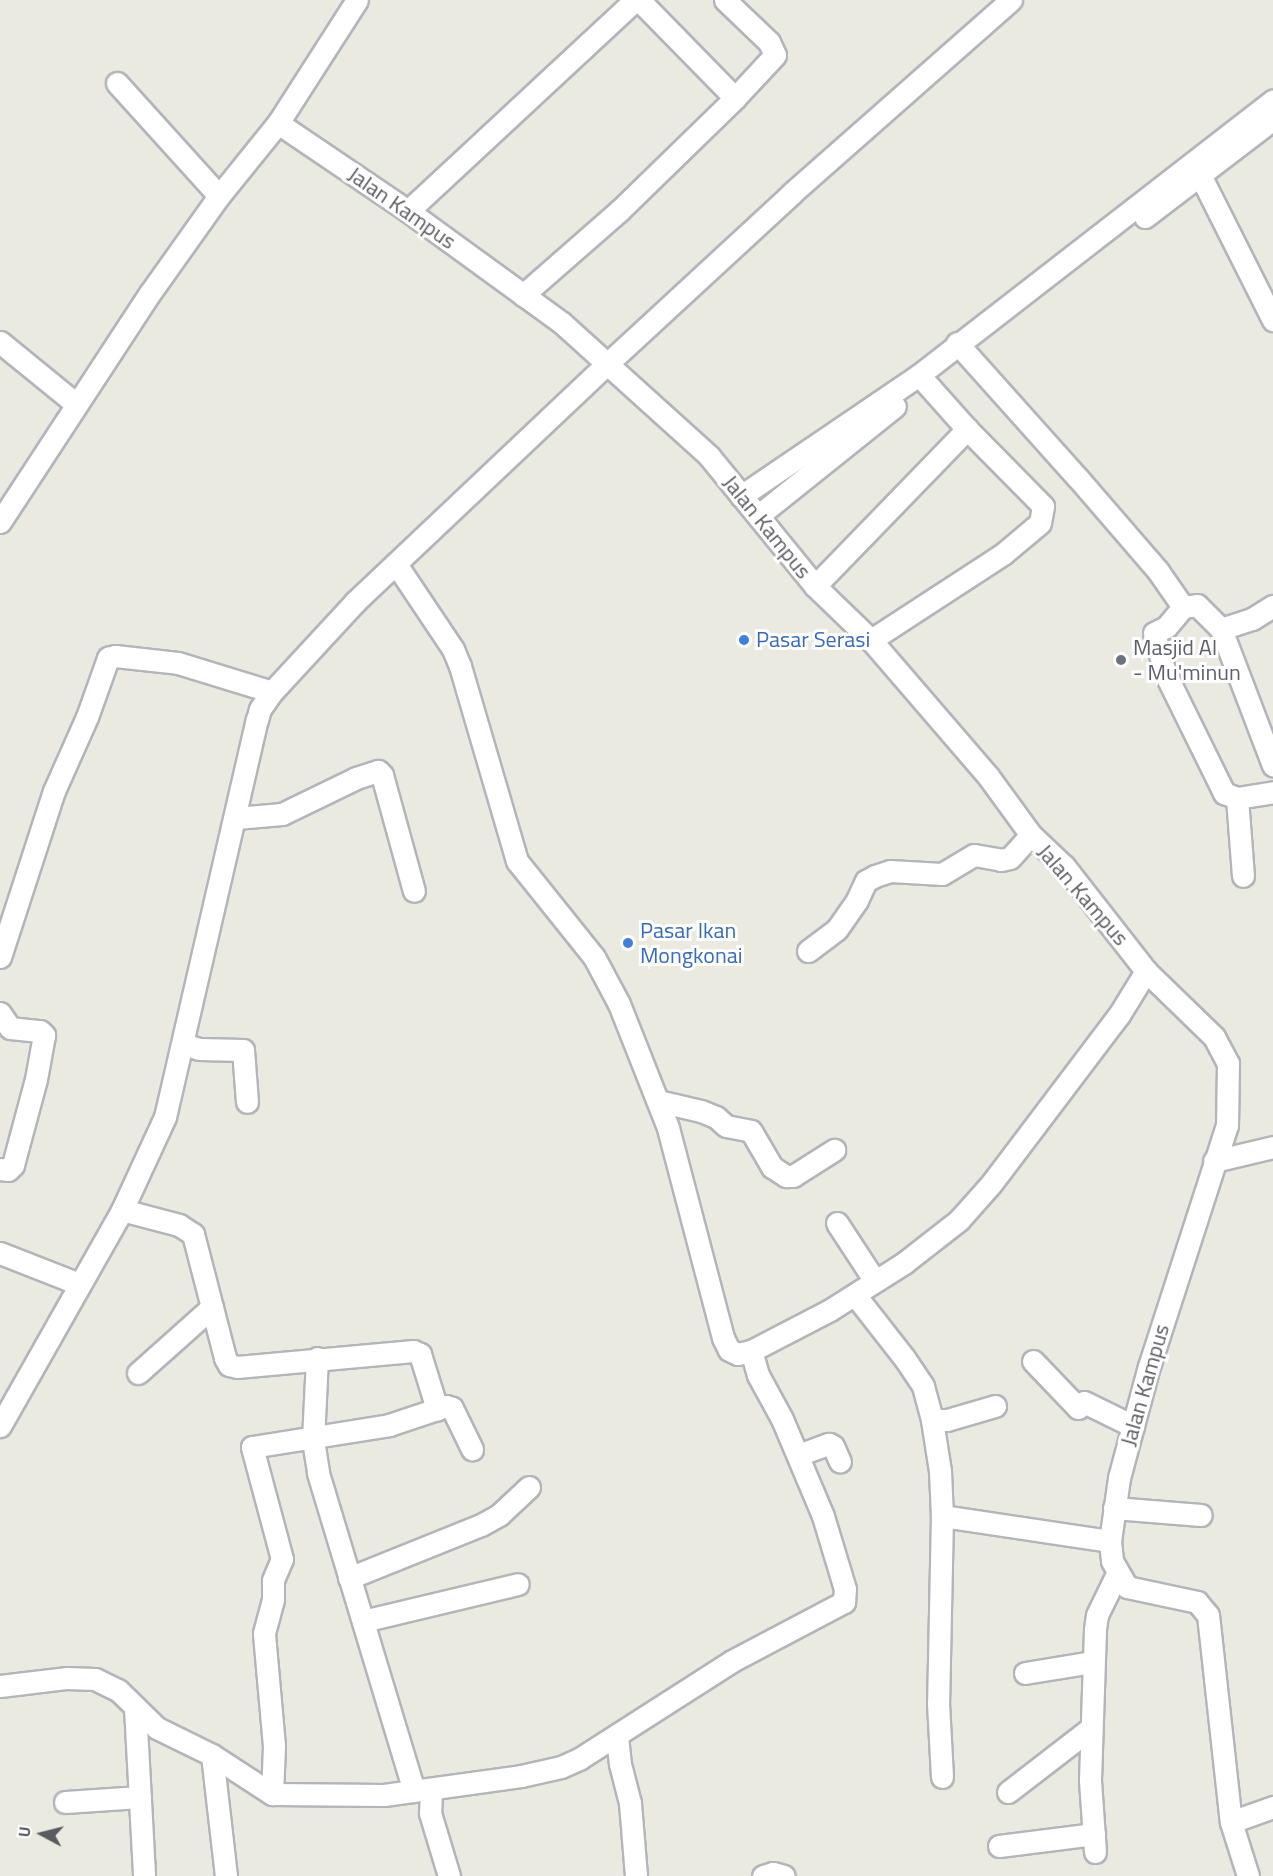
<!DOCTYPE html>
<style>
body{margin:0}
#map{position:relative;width:1273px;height:1876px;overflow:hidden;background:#ebeae1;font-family:"Titillium Web",sans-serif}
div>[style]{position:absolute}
.roads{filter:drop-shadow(2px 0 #b3b5ba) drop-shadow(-2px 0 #b3b5ba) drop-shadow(0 2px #b3b5ba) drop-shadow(0 -2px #b3b5ba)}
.minor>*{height:21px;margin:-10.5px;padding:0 10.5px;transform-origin:10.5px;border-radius:10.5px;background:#fff}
.dots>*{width:16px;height:16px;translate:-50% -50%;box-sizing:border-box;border:3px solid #fff;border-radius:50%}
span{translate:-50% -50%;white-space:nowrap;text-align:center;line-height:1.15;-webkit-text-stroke:6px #fff;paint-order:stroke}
.street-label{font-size:22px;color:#595b60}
.shop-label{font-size:22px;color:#366cbe}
.left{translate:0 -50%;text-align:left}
.worship-label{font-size:22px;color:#5b616d}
.north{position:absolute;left:12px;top:1804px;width:60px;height:60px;-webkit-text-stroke:4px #fff;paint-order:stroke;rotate:277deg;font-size:16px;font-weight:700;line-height:24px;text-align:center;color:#595b60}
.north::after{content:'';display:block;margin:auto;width:21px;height:27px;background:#595b60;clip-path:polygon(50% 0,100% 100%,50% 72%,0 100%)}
</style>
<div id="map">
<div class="roads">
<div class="minor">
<div style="left:725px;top:0;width:61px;rotate:43.7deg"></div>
<div style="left:769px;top:42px;width:14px;rotate:65deg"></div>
<div style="left:775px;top:55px;width:59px;rotate:132.9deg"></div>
<div style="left:117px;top:83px;width:152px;rotate:47.9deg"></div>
<div style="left:278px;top:123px;width:157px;rotate:34.1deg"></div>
<div style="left:408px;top:211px;width:190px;rotate:36deg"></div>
<div style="left:562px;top:323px;width:198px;rotate:42.1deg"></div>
<div style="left:709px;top:456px;width:168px;rotate:50.8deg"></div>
<div style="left:815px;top:586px;width:78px;rotate:44deg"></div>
<div style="left:871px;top:640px;width:179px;rotate:49.3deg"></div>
<div style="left:988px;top:776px;width:73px;rotate:53.9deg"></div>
<div style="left:1031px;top:835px;width:45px;rotate:43.2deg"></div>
<div style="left:1064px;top:866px;width:133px;rotate:52deg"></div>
<div style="left:1146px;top:971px;width:95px;rotate:44.1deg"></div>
<div style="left:1214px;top:1037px;width:30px;rotate:62deg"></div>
<div style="left:1228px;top:1063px;width:62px;rotate:90.9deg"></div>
<div style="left:1227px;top:1125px;width:253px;rotate:107.9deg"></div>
<div style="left:1149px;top:1366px;width:116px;rotate:105deg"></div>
<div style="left:1119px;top:1478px;width:64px;rotate:98.1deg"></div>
<div style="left:1110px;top:1541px;width:20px;rotate:84deg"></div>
<div style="left:1112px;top:1561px;width:30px;rotate:60deg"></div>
<div style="left:1127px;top:1587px;width:72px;rotate:12.1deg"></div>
<div style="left:1197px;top:1602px;width:17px;rotate:50deg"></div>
<div style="left:1208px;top:1615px;width:208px;rotate:83.7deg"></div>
<div style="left:1231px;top:1822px;width:57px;rotate:72.5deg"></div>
<div style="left:1194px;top:163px;width:176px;rotate:63.3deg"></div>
<div style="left:408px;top:211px;width:310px;rotate:-42.9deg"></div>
<div style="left:1145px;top:217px;width:161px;rotate:-37.4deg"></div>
<div style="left:523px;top:295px;width:128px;rotate:-41.2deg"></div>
<div style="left:619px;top:211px;width:162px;rotate:-44.2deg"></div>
<div style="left:735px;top:98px;width:137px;rotate:-134.4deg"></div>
<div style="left:0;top:342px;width:98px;rotate:39.2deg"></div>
<div style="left:957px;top:343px;width:180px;rotate:48.2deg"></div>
<div style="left:1077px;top:477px;width:124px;rotate:49.2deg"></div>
<div style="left:1158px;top:571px;width:44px;rotate:55.2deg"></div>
<div style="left:1183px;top:607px;width:26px;rotate:130deg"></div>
<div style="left:1166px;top:627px;width:13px;rotate:153deg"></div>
<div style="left:1154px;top:633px;width:41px;rotate:74.6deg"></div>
<div style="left:1165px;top:673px;width:134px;rotate:63.8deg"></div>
<div style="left:1224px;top:793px;width:14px;rotate:21deg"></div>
<div style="left:1237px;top:798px;width:36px;rotate:-9deg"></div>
<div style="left:741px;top:496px;width:215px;rotate:-34.2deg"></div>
<div style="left:919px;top:375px;width:448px;rotate:-37.8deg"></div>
<div style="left:759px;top:515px;width:174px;rotate:-38.7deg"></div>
<div style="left:0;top:522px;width:274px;rotate:-56.8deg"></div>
<div style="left:150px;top:293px;width:119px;rotate:-54.6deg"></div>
<div style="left:219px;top:196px;width:94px;rotate:-51.1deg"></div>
<div style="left:278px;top:123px;width:146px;rotate:-57.3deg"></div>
<div style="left:396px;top:564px;width:102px;rotate:56.2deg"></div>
<div style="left:453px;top:649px;width:18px;rotate:68deg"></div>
<div style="left:460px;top:666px;width:203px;rotate:73.7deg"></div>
<div style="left:517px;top:861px;width:123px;rotate:51.3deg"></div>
<div style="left:594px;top:957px;width:53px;rotate:62deg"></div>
<div style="left:619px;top:1004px;width:133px;rotate:68.4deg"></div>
<div style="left:668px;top:1128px;width:217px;rotate:75.3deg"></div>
<div style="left:723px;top:1338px;width:13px;rotate:63deg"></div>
<div style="left:729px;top:1350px;width:10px;rotate:24deg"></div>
<div style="left:738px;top:1354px;width:13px;rotate:-13deg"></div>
<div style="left:751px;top:1351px;width:89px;rotate:-27.4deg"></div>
<div style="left:830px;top:1310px;width:88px;rotate:-32.4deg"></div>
<div style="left:904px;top:1263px;width:70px;rotate:-38deg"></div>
<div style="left:959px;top:1220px;width:48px;rotate:-48.4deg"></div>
<div style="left:991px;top:1184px;width:212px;rotate:-52.9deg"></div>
<div style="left:1119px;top:1015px;width:52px;rotate:-58.5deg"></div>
<div style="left:815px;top:586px;width:219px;rotate:-45.9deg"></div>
<div style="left:1183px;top:607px;width:14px;rotate:-8deg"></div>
<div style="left:1197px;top:605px;width:34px;rotate:45deg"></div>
<div style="left:1221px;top:629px;width:33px;rotate:-18deg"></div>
<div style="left:1252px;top:619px;width:25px;rotate:-32deg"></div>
<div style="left:1221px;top:629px;width:146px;rotate:69.1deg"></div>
<div style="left:871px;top:640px;width:158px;rotate:-33.1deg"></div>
<div style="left:1003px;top:554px;width:48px;rotate:-40deg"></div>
<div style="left:1040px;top:523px;width:17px;rotate:-80deg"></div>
<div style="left:1043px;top:506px;width:108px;rotate:-134.6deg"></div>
<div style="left:967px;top:429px;width:72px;rotate:-131.6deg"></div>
<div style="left:1237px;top:798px;width:78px;rotate:85.6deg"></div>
<div style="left:236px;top:818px;width:46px;rotate:-5deg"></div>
<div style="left:282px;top:814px;width:82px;rotate:-25.9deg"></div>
<div style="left:356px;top:778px;width:23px;rotate:-18deg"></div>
<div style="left:378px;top:771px;width:6px;rotate:45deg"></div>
<div style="left:382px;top:775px;width:120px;rotate:74.6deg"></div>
<div style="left:808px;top:951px;width:36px;rotate:-37deg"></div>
<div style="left:837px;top:929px;width:35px;rotate:-55deg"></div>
<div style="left:857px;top:900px;width:21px;rotate:-65deg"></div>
<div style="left:866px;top:881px;width:10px;rotate:-29deg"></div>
<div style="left:875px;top:876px;width:16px;rotate:-18deg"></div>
<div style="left:890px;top:871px;width:52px;rotate:3.3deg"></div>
<div style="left:942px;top:874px;width:37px;rotate:-31deg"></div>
<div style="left:974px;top:855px;width:27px;rotate:10deg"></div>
<div style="left:1001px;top:860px;width:9px;rotate:-13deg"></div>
<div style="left:1010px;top:858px;width:31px;rotate:-48deg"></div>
<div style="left:0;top:957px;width:175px;rotate:-72deg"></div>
<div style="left:54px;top:791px;width:81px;rotate:-66deg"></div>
<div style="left:87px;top:717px;width:63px;rotate:-70.4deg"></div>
<div style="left:108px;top:658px;width:7px;rotate:-16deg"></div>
<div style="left:115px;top:656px;width:63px;rotate:6.3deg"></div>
<div style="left:178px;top:663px;width:98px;rotate:17.1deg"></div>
<div style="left:0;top:1013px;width:18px;rotate:56deg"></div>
<div style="left:10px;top:1028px;width:30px;rotate:6deg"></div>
<div style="left:40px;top:1031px;width:6px;rotate:45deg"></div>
<div style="left:44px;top:1035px;width:45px;rotate:100.3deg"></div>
<div style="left:36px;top:1079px;width:89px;rotate:105deg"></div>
<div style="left:13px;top:1165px;width:7px;rotate:135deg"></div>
<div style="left:8px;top:1170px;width:8px;rotate:-173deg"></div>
<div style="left:183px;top:1044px;width:17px;rotate:17deg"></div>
<div style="left:199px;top:1049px;width:44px;rotate:1.3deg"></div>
<div style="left:243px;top:1050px;width:52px;rotate:85.6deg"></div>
<div style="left:658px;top:1101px;width:44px;rotate:13.1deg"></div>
<div style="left:701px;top:1111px;width:16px;rotate:22deg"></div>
<div style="left:716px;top:1117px;width:13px;rotate:42deg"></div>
<div style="left:726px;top:1126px;width:25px;rotate:11deg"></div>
<div style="left:751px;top:1131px;width:42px;rotate:59.7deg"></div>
<div style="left:772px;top:1167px;width:17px;rotate:33deg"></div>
<div style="left:786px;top:1176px;width:7px"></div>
<div style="left:793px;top:1176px;width:49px;rotate:-32.4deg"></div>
<div style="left:1214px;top:1161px;width:61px;rotate:-13.3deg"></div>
<div style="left:122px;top:1210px;width:59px;rotate:14.7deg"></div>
<div style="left:179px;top:1225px;width:17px;rotate:33deg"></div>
<div style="left:193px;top:1234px;width:128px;rotate:75.5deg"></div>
<div style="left:225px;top:1358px;width:8px;rotate:60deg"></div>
<div style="left:229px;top:1365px;width:8px;rotate:14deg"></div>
<div style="left:237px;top:1367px;width:177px;rotate:-5.2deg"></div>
<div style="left:413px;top:1351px;width:8px;rotate:23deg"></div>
<div style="left:420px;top:1354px;width:58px;rotate:72.8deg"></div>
<div style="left:837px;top:1223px;width:69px;rotate:56.8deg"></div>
<div style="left:0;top:1253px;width:85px;rotate:21.4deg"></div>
<div style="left:855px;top:1295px;width:81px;rotate:52deg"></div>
<div style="left:905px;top:1359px;width:32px;rotate:56deg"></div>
<div style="left:923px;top:1386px;width:35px;rotate:75deg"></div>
<div style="left:932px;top:1420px;width:52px;rotate:81.1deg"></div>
<div style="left:940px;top:1471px;width:45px;rotate:87.5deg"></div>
<div style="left:942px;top:1516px;width:187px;rotate:91.2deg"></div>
<div style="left:938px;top:1703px;width:74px;rotate:86.9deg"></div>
<div style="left:317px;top:1358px;width:82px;rotate:92.8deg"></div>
<div style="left:313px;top:1440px;width:33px;rotate:81deg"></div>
<div style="left:318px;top:1473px;width:332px;rotate:73.2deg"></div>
<div style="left:1033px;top:1361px;width:65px;rotate:46.2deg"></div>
<div style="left:1078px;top:1408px;width:8px;rotate:-45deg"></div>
<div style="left:1084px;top:1402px;width:55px;rotate:26.1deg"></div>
<div style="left:138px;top:1373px;width:99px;rotate:-41.7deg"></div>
<div style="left:932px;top:1420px;width:15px"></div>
<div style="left:947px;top:1420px;width:50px;rotate:-16.3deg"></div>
<div style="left:0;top:1426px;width:248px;rotate:-60.5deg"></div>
<div style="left:122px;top:1210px;width:102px;rotate:-65.2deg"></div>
<div style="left:165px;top:1117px;width:408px;rotate:-77deg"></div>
<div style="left:257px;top:720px;width:11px;rotate:-75deg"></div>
<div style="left:260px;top:709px;width:21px;rotate:-55deg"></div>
<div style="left:272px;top:692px;width:122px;rotate:-47.3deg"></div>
<div style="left:355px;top:602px;width:347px;rotate:-43.4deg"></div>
<div style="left:607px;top:364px;width:252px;rotate:-42.7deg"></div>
<div style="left:792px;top:193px;width:292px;rotate:-41.4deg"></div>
<div style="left:798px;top:1455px;width:33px;rotate:-20deg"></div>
<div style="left:829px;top:1444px;width:4px;rotate:27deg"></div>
<div style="left:833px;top:1446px;width:17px;rotate:66deg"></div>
<div style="left:1114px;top:1508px;width:87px;rotate:4.6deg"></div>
<div style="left:942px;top:1516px;width:170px;rotate:8.5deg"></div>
<div style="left:349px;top:1578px;width:142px;rotate:-21.9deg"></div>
<div style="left:481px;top:1525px;width:21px;rotate:-29deg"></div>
<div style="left:499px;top:1515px;width:41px;rotate:-43deg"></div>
<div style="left:363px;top:1621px;width:159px;rotate:-13.4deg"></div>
<div style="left:1025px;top:1673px;width:69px;rotate:-9.2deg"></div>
<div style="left:0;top:1686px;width:66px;rotate:-6.9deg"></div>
<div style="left:66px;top:1678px;width:29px;rotate:2deg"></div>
<div style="left:95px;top:1679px;width:25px;rotate:26deg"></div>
<div style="left:118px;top:1690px;width:54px;rotate:44.3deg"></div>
<div style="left:157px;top:1728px;width:61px;rotate:26.1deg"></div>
<div style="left:212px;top:1755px;width:72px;rotate:33deg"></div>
<div style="left:272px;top:1794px;width:112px;rotate:0.5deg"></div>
<div style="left:384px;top:1795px;width:138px;rotate:-7.9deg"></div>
<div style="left:521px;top:1776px;width:41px;rotate:-12.7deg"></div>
<div style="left:561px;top:1767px;width:20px;rotate:-24deg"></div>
<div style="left:579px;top:1759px;width:182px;rotate:-32.6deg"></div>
<div style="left:732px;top:1661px;width:127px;rotate:-27.8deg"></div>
<div style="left:844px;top:1602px;width:13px;rotate:-86deg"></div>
<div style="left:845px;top:1589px;width:76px;rotate:-106.8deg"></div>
<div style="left:823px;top:1516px;width:105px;rotate:-112.9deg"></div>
<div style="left:782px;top:1419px;width:50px;rotate:-118.6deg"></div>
<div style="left:758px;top:1375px;width:25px;rotate:-106deg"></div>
<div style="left:135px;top:1708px;width:168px;rotate:86.9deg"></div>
<div style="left:617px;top:1736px;width:28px;rotate:84deg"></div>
<div style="left:620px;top:1764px;width:40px;rotate:75.6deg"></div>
<div style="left:630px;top:1803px;width:73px;rotate:85.3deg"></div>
<div style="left:212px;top:1755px;width:122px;rotate:83.4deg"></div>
<div style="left:431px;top:1789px;width:24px;rotate:92deg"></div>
<div style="left:430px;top:1813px;width:66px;rotate:73.2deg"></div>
<div style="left:1008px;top:1792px;width:105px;rotate:-37.6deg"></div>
<div style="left:272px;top:1794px;width:48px;rotate:-87.6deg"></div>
<div style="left:274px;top:1746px;width:113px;rotate:-95.1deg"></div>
<div style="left:264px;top:1633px;width:35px;rotate:-75deg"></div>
<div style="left:273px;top:1599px;width:19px;rotate:-90deg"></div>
<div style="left:273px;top:1580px;width:23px;rotate:-67deg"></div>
<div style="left:282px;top:1559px;width:116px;rotate:-105deg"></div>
<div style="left:252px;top:1447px;width:139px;rotate:-9.1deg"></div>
<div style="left:389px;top:1425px;width:60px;rotate:-18.4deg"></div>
<div style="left:446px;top:1406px;width:6px;rotate:18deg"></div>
<div style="left:452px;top:1408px;width:46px;rotate:64deg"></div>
<div style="left:65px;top:1802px;width:75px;rotate:-3.8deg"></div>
<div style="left:1231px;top:1822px;width:45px;rotate:-19.7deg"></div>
<div style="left:999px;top:1846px;width:96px;rotate:-7.2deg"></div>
<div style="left:1095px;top:1852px;width:72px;rotate:-94deg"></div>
<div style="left:1090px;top:1780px;width:151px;rotate:-88.1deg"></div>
<div style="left:1095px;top:1629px;width:14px;rotate:-82deg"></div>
<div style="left:1097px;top:1615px;width:46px;rotate:-64deg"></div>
<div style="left:763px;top:1876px;width:10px;rotate:-17deg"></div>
<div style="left:773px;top:1873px;width:11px;rotate:15deg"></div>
</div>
</div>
<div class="dots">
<div style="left:744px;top:640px;background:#3f7fe0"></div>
<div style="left:1121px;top:660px;background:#6b7280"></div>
<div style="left:628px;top:943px;background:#3f7fe0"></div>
</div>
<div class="street-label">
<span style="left:402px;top:208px;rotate:35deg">Jalan Kampus</span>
<span style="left:767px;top:527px;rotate:51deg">Jalan Kampus</span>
<span style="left:1083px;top:895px;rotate:49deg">Jalan Kampus</span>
<span style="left:1145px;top:1385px;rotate:-74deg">Jalan Kampus</span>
</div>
<div class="shop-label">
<span class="left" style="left:756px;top:640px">Pasar Serasi</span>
<span class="left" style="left:640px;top:943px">Pasar Ikan<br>Mongkonai</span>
</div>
<div class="worship-label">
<span class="left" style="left:1133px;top:660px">Masjid Al<br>- Mu'minun</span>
</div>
<div class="north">U</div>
</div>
